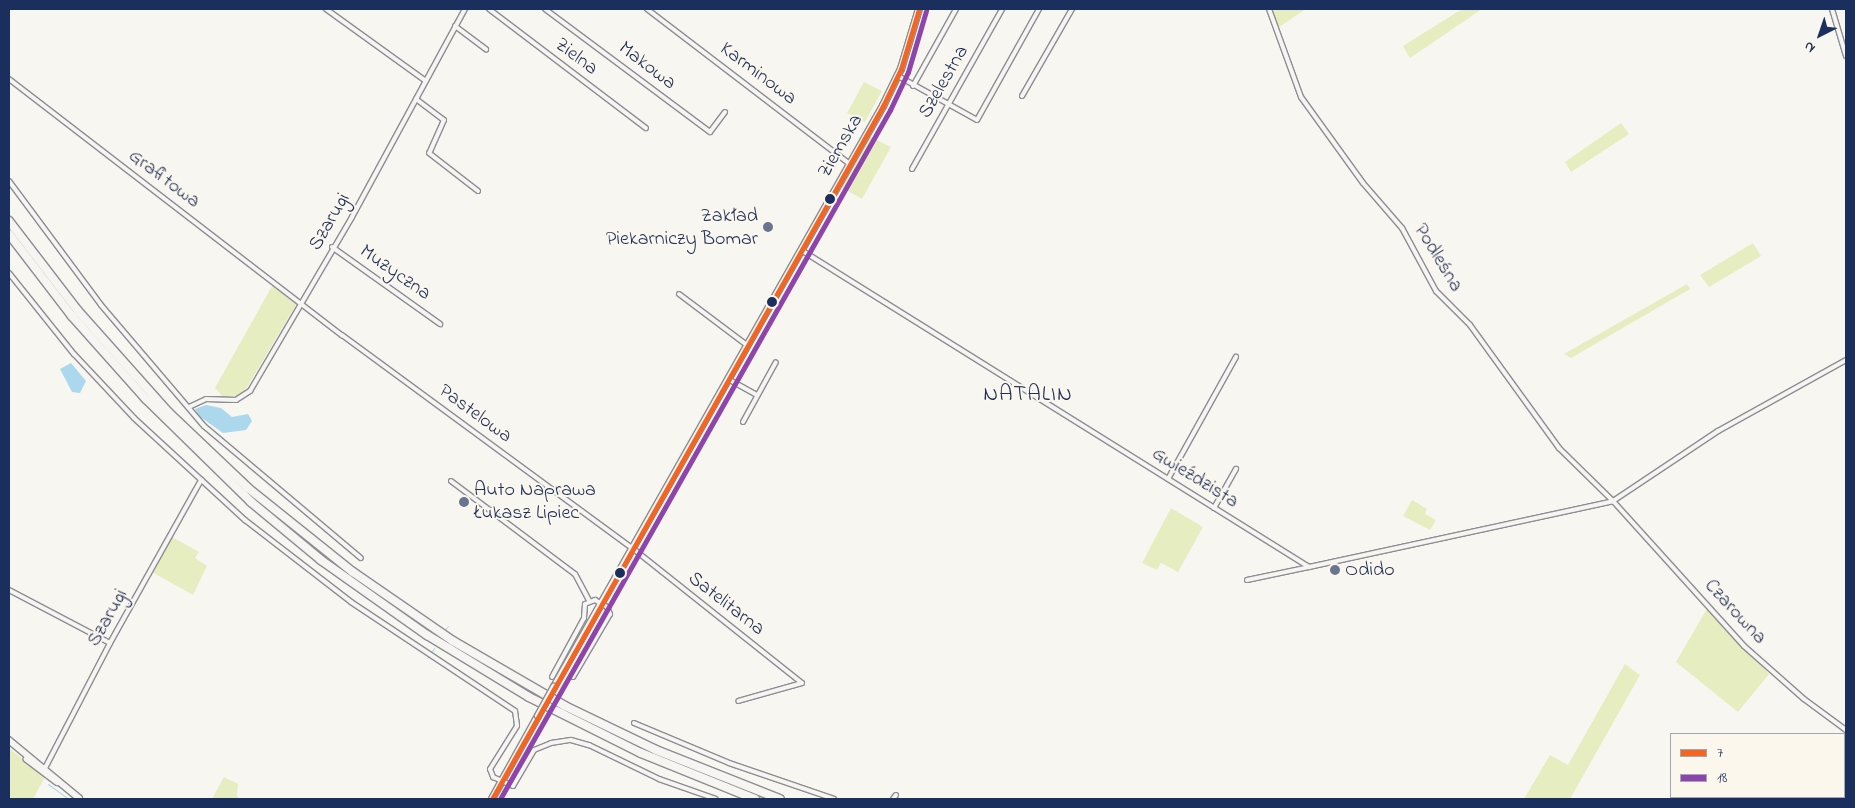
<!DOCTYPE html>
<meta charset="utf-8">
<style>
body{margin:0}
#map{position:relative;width:1855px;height:808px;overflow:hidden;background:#f8f6f0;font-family:"Indie Flower",sans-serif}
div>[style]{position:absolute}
.green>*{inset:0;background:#e6edc0}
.water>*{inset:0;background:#abd8ec}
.stream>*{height:1px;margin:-0.5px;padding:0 0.5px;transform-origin:0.5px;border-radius:0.5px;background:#abd8ec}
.roads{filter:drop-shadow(1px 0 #8b8e94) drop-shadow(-1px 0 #8b8e94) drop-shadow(0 1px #8b8e94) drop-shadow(0 -1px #8b8e94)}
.street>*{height:4px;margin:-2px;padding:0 2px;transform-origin:2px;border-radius:2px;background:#f6f5f1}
.secondary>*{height:5.5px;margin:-2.75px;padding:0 2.75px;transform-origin:2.75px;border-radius:2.75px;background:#f6f5f1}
.highway>*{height:8px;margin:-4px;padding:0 4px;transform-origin:4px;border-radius:4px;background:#f6f5f1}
.bridges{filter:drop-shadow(1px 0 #8b8e94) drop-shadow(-1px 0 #8b8e94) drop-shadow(0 1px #8b8e94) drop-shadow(0 -1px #8b8e94)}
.secondary-bridge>*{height:5.5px;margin:-2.75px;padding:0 2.75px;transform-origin:2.75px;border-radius:2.75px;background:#f6f5f1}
.bus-1>*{height:5px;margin:-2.5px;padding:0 2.5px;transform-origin:2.5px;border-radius:2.5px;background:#f26522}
.bus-2>*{height:5px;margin:-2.5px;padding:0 2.5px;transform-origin:2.5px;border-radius:2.5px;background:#8e44ad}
.dots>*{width:14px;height:14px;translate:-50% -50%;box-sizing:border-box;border:2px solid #fbf7ec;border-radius:50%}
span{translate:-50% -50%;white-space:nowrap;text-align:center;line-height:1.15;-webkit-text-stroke:4px #fbf7ec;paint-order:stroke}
.street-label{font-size:20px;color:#1b2f5e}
.poi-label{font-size:20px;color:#1b2f5e}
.right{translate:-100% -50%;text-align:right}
.left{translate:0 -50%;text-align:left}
.quarter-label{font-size:22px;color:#1b2f5e;letter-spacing:1px}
.frame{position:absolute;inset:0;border:10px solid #1b2f5e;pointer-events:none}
.legend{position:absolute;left:1670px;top:733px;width:175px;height:65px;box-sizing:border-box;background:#fbf7ec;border:1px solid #a1a7b3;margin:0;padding:6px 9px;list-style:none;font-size:15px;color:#1b2f5e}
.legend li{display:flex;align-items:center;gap:10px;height:25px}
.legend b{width:25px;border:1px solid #a1a7b3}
.north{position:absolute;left:1795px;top:10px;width:50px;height:50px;-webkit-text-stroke:4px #fbf7ec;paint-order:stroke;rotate:221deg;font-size:14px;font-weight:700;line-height:20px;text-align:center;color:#1b2f5e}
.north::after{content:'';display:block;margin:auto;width:18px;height:22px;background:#1b2f5e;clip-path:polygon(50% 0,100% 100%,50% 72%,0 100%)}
</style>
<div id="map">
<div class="green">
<div style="clip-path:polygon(1272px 9px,1306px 9px,1279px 27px)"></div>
<div style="clip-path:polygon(1462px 9px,1482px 9px,1410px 58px,1403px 46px)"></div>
<div style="clip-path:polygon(864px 82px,882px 91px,865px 122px,847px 113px)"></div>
<div style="clip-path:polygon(1621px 123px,1629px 134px,1571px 172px,1565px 162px)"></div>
<div style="clip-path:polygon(869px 136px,891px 147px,862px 199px,841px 187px)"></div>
<div style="clip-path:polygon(1753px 243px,1761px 256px,1709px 287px,1700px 275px)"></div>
<div style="clip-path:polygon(35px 261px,210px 456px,386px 599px,510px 679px,575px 714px,574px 717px,508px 681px,417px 625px,341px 570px,263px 507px,162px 412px,102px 347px,33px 263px)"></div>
<div style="clip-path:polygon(1687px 284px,1690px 289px,1571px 358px,1564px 354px)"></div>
<div style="clip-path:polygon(272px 286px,297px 303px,243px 394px,225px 399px,215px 388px)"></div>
<div style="clip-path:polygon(1412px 500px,1427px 509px,1425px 514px,1436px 520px,1430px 530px,1403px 516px)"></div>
<div style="clip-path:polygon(1171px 508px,1203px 527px,1178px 572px,1161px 563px,1157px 570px,1142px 563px)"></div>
<div style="clip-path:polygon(172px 537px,199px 552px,195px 558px,207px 566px,193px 595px,152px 572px)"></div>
<div style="clip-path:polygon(1708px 607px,1769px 674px,1738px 712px,1676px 662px)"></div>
<div style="clip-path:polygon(1625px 664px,1640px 675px,1570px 799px,1524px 799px,1550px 755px,1568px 765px)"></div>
<div style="clip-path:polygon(628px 740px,773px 799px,738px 790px,654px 755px,627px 743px)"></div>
<div style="clip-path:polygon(9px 748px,45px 777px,33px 799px,9px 799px)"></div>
<div style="clip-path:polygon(224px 777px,238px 784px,237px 796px,240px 799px,212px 799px)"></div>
</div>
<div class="water">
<div style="clip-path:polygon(71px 363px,86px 381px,80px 393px,72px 392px,60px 369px)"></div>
<div style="clip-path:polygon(206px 405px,221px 408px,232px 417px,248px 414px,252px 421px,246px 430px,223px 433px,199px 416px,195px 409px)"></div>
</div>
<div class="stream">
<div style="left:445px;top:630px;width:5px;rotate:-53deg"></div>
<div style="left:432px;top:651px;width:4px;rotate:-56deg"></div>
<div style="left:427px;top:658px;width:3px;rotate:-45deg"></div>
<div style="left:48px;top:784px;width:26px;rotate:36deg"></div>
</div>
<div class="roads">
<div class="street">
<div style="left:326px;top:9px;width:123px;rotate:35.8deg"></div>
<div style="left:489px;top:9px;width:197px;rotate:37.2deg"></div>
<div style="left:545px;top:9px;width:206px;rotate:36.7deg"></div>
<div style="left:710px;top:132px;width:25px;rotate:-53deg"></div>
<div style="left:647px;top:9px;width:255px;rotate:37.4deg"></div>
<div style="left:1269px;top:9px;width:94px;rotate:70deg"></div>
<div style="left:1301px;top:97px;width:106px;rotate:54.2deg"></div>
<div style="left:1363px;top:183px;width:60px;rotate:49.1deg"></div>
<div style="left:1402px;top:228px;width:72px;rotate:61.6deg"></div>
<div style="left:1436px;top:291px;width:48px;rotate:45deg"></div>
<div style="left:1470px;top:325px;width:152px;rotate:54.1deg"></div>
<div style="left:1559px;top:448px;width:76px;rotate:44.5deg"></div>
<div style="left:1613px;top:501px;width:195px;rotate:47.9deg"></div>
<div style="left:1744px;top:646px;width:80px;rotate:41.5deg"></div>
<div style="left:1804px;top:699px;width:52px;rotate:36.4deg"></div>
<div style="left:1832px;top:9px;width:49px;rotate:73.4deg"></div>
<div style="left:455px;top:26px;width:39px;rotate:37deg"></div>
<div style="left:898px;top:76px;width:90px;rotate:29.1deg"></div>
<div style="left:977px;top:120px;width:127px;rotate:-60.8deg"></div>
<div style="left:9px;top:79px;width:420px;rotate:37.6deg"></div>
<div style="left:342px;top:335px;width:365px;rotate:36.3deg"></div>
<div style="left:636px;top:551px;width:212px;rotate:38.5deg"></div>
<div style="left:802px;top:683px;width:66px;rotate:164.3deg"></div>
<div style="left:913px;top:86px;width:88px;rotate:-60.8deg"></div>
<div style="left:1022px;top:96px;width:100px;rotate:-60.1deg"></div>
<div style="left:416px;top:99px;width:35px;rotate:37deg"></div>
<div style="left:444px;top:120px;width:36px;rotate:114deg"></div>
<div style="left:429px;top:153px;width:62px;rotate:37.8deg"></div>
<div style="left:912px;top:169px;width:184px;rotate:-60.6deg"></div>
<div style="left:9px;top:181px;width:154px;rotate:53.4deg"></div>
<div style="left:101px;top:305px;width:159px;rotate:49.6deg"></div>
<div style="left:204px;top:426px;width:205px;rotate:40.1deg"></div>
<div style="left:332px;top:247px;width:133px;rotate:35.5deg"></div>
<div style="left:801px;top:250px;width:599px;rotate:31.96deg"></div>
<div style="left:1309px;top:567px;width:311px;rotate:-12.2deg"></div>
<div style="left:1613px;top:501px;width:126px;rotate:-33.7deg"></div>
<div style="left:1718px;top:431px;width:146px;rotate:-29deg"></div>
<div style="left:9px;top:273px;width:104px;rotate:51.3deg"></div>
<div style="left:74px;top:354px;width:88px;rotate:46.8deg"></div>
<div style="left:134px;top:418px;width:151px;rotate:42.6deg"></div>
<div style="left:245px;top:520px;width:134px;rotate:37.7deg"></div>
<div style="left:351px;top:602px;width:197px;rotate:33.6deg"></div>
<div style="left:515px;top:711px;width:15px;rotate:82deg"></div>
<div style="left:517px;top:726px;width:51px;rotate:122.1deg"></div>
<div style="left:490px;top:769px;width:9px;rotate:69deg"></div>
<div style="left:493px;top:777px;width:22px;rotate:24deg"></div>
<div style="left:513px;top:786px;width:42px;rotate:-59.7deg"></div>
<div style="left:534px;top:750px;width:18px;rotate:-22deg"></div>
<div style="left:551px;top:743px;width:20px;rotate:-9deg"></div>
<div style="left:571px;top:740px;width:19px;rotate:16deg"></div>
<div style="left:589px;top:745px;width:78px;rotate:25.9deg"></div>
<div style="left:659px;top:779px;width:60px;rotate:19.3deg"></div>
<div style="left:679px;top:294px;width:85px;rotate:36.9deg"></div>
<div style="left:728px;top:379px;width:33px;rotate:29deg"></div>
<div style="left:189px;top:407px;width:19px;rotate:-25deg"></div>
<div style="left:206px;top:399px;width:30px;rotate:2deg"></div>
<div style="left:236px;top:400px;width:17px;rotate:-33deg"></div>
<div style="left:250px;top:391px;width:202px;rotate:-59.6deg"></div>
<div style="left:352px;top:217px;width:237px;rotate:-61.5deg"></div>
<div style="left:743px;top:422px;width:68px;rotate:-61.2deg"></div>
<div style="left:1168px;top:479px;width:140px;rotate:-60.9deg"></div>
<div style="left:451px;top:481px;width:155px;rotate:36.9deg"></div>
<div style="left:575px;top:574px;width:30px;rotate:62deg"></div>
<div style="left:1214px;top:508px;width:45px;rotate:-60.6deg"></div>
<div style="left:1247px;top:580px;width:63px;rotate:-11.8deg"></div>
<div style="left:9px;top:590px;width:114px;rotate:27.7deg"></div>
<div style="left:552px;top:677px;width:67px;rotate:-61.5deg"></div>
<div style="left:584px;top:618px;width:14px;rotate:-86deg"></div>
<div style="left:585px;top:604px;width:11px;rotate:-22deg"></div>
<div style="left:595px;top:600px;width:14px;rotate:30deg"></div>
<div style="left:607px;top:607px;width:8px;rotate:67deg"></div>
<div style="left:610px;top:614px;width:73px;rotate:120.4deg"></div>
<div style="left:634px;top:723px;width:103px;rotate:22.8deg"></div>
<div style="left:729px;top:763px;width:111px;rotate:18.9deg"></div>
<div style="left:44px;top:770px;width:143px;rotate:-62.5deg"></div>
<div style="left:110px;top:643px;width:187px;rotate:-60.8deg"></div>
<div style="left:893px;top:799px;width:5px;rotate:-53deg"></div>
</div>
<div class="secondary">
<div style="left:554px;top:687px;width:668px;rotate:-60.48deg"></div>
<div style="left:883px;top:106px;width:41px;rotate:-64.1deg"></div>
<div style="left:901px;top:69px;width:63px;rotate:-73.3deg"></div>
<div style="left:9px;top:740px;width:91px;rotate:39.6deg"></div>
<div style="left:27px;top:759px;width:38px;rotate:37deg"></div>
<div style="left:492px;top:799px;width:95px;rotate:-61deg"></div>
</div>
<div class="highway">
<div style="left:9px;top:221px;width:113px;rotate:52.5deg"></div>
<div style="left:78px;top:311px;width:135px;rotate:48.3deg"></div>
<div style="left:168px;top:412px;width:110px;rotate:43.5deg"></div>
<div style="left:248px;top:488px;width:134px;rotate:38.7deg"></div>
<div style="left:353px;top:572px;width:121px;rotate:34.6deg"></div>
<div style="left:453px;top:641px;width:129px;rotate:30.1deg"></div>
<div style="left:565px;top:706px;width:101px;rotate:25.8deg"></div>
<div style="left:656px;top:750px;width:133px;rotate:21.6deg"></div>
<div style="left:9px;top:234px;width:103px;rotate:52.5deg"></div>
<div style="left:72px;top:316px;width:111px;rotate:48.3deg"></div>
<div style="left:146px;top:399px;width:147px;rotate:44.4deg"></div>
<div style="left:251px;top:502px;width:91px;rotate:39.6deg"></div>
<div style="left:321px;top:560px;width:130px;rotate:35.3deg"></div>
<div style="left:427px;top:635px;width:119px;rotate:31.3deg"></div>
<div style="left:529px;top:697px;width:125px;rotate:26.6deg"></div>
<div style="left:641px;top:753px;width:123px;rotate:22deg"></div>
</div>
</div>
<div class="bridges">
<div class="secondary-bridge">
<div style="left:538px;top:716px;width:33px;rotate:-61deg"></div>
</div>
</div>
<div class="bus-1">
<div style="left:492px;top:799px;width:796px;rotate:-60.57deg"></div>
<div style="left:883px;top:106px;width:41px;rotate:-64.1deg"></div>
<div style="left:901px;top:69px;width:63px;rotate:-73.3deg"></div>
</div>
<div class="bus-2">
<div style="left:500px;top:799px;width:792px;rotate:-60.49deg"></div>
<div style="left:890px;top:110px;width:42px;rotate:-64.7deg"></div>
<div style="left:908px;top:72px;width:64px;rotate:-73.6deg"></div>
</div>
<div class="dots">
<div style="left:830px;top:199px;background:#1b2f5e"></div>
<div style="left:768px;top:227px;background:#687591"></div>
<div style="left:772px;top:302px;background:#1b2f5e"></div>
<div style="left:464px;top:502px;background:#687591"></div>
<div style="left:1335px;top:570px;background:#687591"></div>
<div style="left:620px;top:573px;background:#1b2f5e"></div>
</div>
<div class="street-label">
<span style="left:576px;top:57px;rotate:37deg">Zielna</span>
<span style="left:647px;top:66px;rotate:37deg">Makowa</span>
<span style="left:758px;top:74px;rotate:37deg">Karminowa</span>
<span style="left:944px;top:82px;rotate:-60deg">Szelestna</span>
<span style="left:841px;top:146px;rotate:-60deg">Ziemska</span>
<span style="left:164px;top:179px;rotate:37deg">Grafitowa</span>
<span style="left:330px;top:222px;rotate:-60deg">Szarugi</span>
<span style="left:1438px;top:258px;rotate:59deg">Podleśna</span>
<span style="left:395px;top:273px;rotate:35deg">Muzyczna</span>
<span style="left:475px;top:414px;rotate:36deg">Pastelowa</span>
<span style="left:1195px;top:478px;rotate:32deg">Gwieździsta</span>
<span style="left:726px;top:604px;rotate:38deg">Satelitarna</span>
<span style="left:1735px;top:612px;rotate:47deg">Czarowna</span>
<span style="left:108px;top:618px;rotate:-61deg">Szarugi</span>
</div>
<div class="poi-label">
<span class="right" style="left:758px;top:228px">Zakład<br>Piekarniczy Bomar</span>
<span class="left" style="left:474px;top:502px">Auto Naprawa<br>Łukasz Lipiec</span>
<span class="left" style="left:1345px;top:570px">Odido</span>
</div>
<div class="quarter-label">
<span style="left:1028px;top:396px">NATALIN</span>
</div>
<div class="frame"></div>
<ul class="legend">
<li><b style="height:6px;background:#f26522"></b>7</li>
<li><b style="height:6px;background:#8e44ad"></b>18</li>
</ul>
<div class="north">N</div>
</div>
